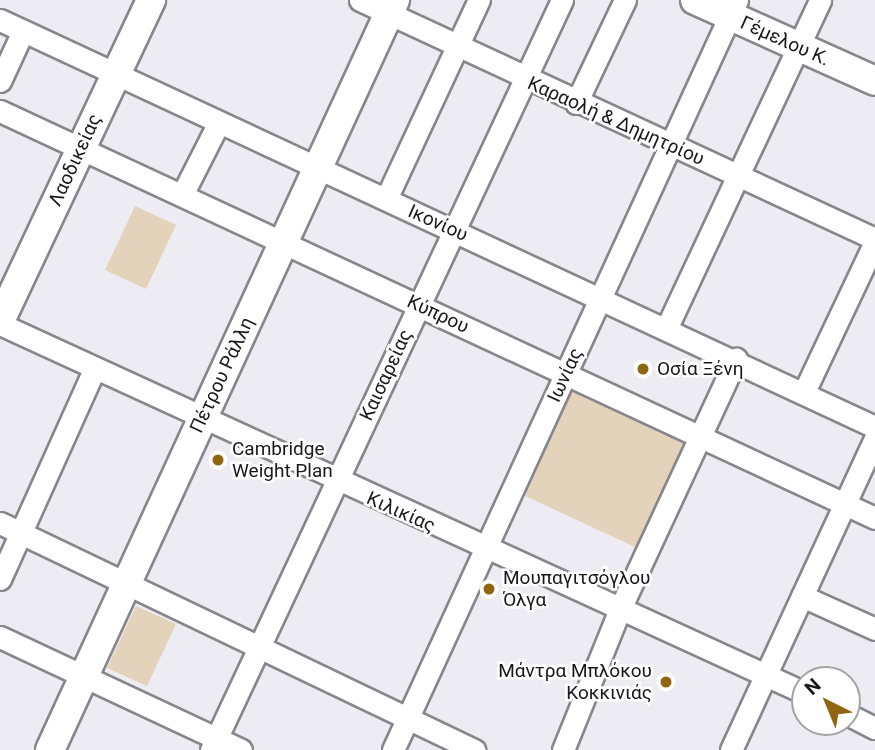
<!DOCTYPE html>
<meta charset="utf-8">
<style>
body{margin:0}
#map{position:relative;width:875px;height:750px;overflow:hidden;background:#edecf2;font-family:Roboto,sans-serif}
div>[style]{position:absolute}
.green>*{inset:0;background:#e4d3bb}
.roads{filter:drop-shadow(2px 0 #87868c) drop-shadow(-2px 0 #87868c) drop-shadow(0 2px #87868c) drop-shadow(0 -2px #87868c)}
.minor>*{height:21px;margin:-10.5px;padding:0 10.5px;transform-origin:10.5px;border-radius:10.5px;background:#fff}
.major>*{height:28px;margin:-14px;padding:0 14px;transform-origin:14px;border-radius:14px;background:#fff}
.dots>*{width:19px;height:19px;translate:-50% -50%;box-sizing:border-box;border:4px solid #fff;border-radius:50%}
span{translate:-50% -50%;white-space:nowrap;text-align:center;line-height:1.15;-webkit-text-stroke:5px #fff;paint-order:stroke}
.street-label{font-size:19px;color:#18181a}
.poi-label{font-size:19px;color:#18181a}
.left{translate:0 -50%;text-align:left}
.right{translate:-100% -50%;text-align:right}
.north{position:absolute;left:791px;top:666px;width:70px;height:70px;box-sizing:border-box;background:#fff;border:2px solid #a3a3a3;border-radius:50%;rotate:317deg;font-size:19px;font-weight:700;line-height:28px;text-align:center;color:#18181a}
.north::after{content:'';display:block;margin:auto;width:24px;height:32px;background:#91650f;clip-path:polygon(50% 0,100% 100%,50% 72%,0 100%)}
</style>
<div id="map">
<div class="green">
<div style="clip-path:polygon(135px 206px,176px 225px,146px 289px,105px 270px)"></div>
<div style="clip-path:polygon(571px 386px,687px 440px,637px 548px,521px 494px)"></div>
<div style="clip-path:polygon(136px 606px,176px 624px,147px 686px,107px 668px)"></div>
</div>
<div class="roads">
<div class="minor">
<div style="left:360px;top:0;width:568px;rotate:24.89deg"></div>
<div style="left:0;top:20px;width:965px;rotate:24.95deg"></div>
<div style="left:0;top:81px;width:55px;rotate:-65.3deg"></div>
<div style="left:576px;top:103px;width:114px;rotate:-64.6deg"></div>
<div style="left:0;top:111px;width:965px;rotate:24.95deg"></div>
<div style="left:182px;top:195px;width:80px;rotate:-63.1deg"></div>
<div style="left:386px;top:199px;width:220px;rotate:-65deg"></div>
<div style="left:0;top:324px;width:886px;rotate:24.63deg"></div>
<div style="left:667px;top:327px;width:361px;rotate:-64.9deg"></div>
<div style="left:804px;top:392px;width:166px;rotate:-64.7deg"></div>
<div style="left:0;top:523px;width:526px;rotate:25.59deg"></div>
<div style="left:0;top:579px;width:229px;rotate:-65.8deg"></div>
<div style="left:802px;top:596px;width:80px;rotate:24.3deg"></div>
<div style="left:0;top:637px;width:266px;rotate:25.1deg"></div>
<div style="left:847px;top:714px;width:31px;rotate:27deg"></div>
<div style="left:211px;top:750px;width:828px;rotate:-64.92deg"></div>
<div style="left:393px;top:750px;width:825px;rotate:-65.36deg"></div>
<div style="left:563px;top:750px;width:152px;rotate:-68deg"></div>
<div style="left:620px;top:609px;width:276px;rotate:-65.1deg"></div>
<div style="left:731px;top:750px;width:343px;rotate:-65.2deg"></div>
</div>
<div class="major">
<div style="left:695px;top:0;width:197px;rotate:24.2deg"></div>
<div style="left:0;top:321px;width:355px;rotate:-64.8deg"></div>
<div style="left:50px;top:750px;width:826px;rotate:-65.3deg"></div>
</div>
</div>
<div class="dots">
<div style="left:643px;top:369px;background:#91650f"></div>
<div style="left:218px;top:460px;background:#91650f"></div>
<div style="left:489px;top:589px;background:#91650f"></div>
<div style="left:666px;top:682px;background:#91650f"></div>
</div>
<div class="street-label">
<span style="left:785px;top:41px;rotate:24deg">Γέμελου Κ.</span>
<span style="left:616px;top:121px;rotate:24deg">Καραολή &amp; Δημητρίου</span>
<span style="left:75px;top:160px;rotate:-65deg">Λαοδικείας</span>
<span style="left:438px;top:223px;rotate:24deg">Ικονίου</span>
<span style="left:438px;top:314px;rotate:25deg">Κύπρου</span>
<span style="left:222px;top:375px;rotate:-65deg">Πέτρου Ράλλη</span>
<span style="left:386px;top:375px;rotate:-65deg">Καισαρείας</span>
<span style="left:565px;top:375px;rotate:-65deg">Ιωνίας</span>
<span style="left:401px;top:512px;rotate:24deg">Κιλικίας</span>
</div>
<div class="poi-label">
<span class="left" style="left:657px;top:369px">Οσία Ξένη</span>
<span class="left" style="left:232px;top:460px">Cambridge<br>Weight Plan</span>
<span class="left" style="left:503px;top:589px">Μουπαγιτσόγλου<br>Όλγα</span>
<span class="right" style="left:652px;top:682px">Μάντρα Μπλόκου<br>Κοκκινιάς</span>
</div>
<div class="north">N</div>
</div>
